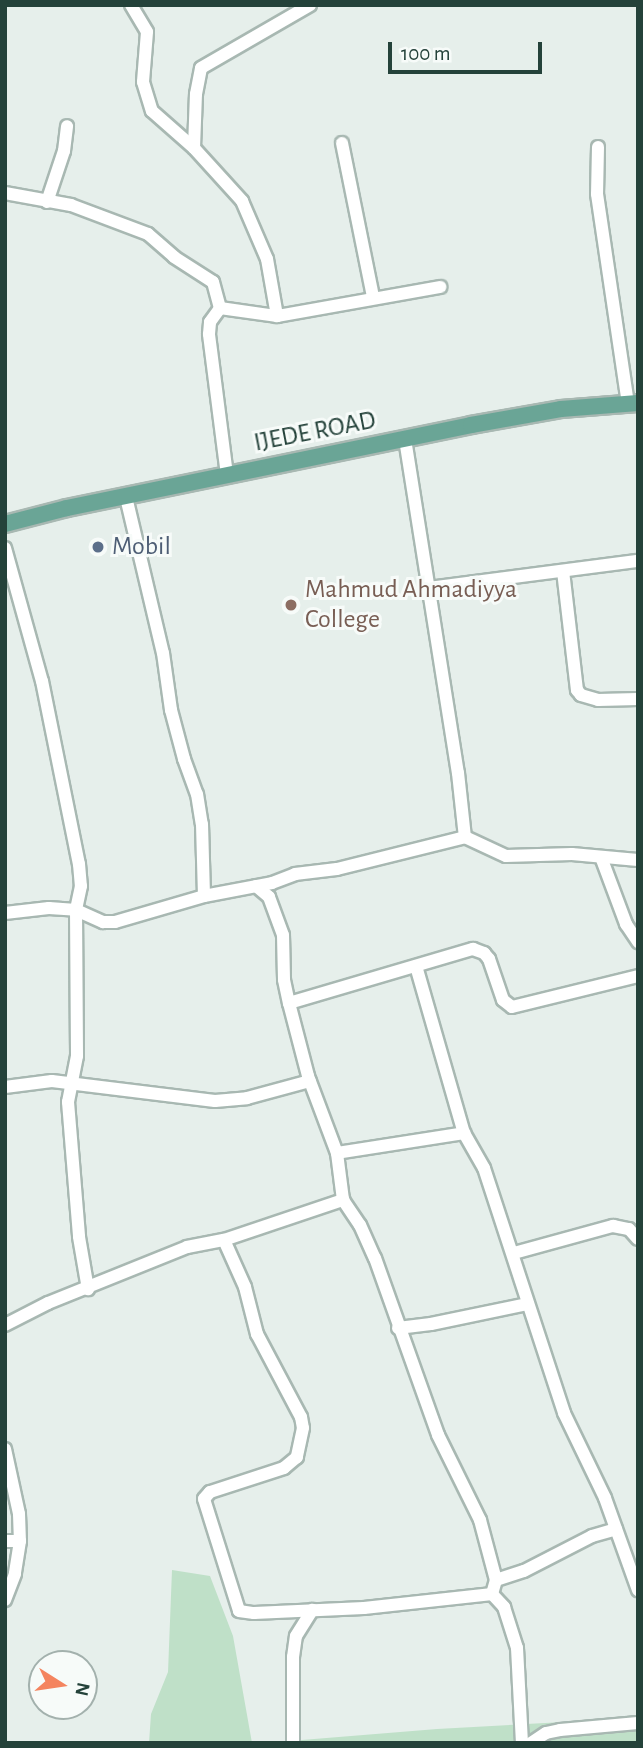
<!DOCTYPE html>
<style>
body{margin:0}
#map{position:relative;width:643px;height:1748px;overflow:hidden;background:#e6efeb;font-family:"Alegreya Sans",sans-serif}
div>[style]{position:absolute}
.green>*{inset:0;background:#bfe0c8}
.roads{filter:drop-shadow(2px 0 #a8b8b2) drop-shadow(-2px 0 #a8b8b2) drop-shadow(0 2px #a8b8b2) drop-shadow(0 -2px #a8b8b2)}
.minor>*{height:12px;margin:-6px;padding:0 6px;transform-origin:6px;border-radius:6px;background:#fff}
.major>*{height:16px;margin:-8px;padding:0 8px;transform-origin:8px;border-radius:8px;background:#6aa596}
.dots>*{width:19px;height:19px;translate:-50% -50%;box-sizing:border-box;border:4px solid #f7fbf9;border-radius:50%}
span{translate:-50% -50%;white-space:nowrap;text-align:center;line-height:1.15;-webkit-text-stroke:6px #f7fbf9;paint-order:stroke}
.street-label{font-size:26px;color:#24423a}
.service-label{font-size:26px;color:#4e5e75}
.left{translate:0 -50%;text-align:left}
.education-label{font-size:26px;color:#785e54}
.frame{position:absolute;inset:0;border:7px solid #24423a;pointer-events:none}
.north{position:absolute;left:28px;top:1650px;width:70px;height:70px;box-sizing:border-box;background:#f7fbf9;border:2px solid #a3b1ad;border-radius:50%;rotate:102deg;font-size:19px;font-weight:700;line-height:28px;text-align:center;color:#24423a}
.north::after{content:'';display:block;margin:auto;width:24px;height:32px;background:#f4845f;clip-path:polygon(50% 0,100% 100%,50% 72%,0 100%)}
.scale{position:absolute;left:388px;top:42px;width:154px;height:32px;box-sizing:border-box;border:4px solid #24423a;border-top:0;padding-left:9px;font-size:21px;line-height:24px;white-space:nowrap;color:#24423a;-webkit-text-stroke:5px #f7fbf9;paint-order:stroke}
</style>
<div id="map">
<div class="green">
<div style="clip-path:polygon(172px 1570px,210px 1576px,233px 1636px,252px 1743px,149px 1743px,151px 1714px,168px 1672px)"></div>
<div style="clip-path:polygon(638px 1718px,638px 1743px,265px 1743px,437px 1729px)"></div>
</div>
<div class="roads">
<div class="minor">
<div style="left:131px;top:5px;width:31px;rotate:59deg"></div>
<div style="left:147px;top:32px;width:50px;rotate:94.6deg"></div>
<div style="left:143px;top:82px;width:30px;rotate:73deg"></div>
<div style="left:152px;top:111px;width:56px;rotate:41.4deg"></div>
<div style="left:194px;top:148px;width:72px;rotate:47.8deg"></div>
<div style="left:242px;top:201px;width:63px;rotate:66.7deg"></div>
<div style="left:267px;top:259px;width:58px;rotate:80deg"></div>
<div style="left:342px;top:143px;width:157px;rotate:78.6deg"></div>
<div style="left:598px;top:147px;width:47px;rotate:91.2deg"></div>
<div style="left:597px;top:194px;width:211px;rotate:81.6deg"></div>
<div style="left:194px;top:148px;width:54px;rotate:-87.9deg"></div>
<div style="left:196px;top:94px;width:26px;rotate:-79deg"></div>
<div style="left:201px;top:68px;width:126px;rotate:-30deg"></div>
<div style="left:5px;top:193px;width:67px;rotate:10.3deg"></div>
<div style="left:71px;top:205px;width:82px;rotate:20.6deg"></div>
<div style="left:148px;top:234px;width:35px;rotate:41deg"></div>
<div style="left:174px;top:257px;width:46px;rotate:32.7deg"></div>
<div style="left:213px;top:282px;width:27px;rotate:75deg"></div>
<div style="left:47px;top:202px;width:54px;rotate:-71.6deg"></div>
<div style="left:64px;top:151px;width:25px;rotate:-83deg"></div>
<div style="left:405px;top:439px;width:338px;rotate:81deg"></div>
<div style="left:458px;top:773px;width:64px;rotate:83.8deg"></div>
<div style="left:227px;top:475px;width:142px;rotate:-97.3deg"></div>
<div style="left:209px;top:334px;width:12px;rotate:-85deg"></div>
<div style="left:210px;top:322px;width:17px;rotate:-54deg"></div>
<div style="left:220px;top:308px;width:58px;rotate:8deg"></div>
<div style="left:277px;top:316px;width:166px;rotate:-10.1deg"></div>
<div style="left:126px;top:497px;width:160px;rotate:76.7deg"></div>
<div style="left:163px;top:653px;width:58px;rotate:82deg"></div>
<div style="left:171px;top:710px;width:51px;rotate:75.1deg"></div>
<div style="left:184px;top:759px;width:37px;rotate:70deg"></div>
<div style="left:197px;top:794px;width:30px;rotate:81deg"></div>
<div style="left:202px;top:824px;width:72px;rotate:88.4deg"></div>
<div style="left:5px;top:548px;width:138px;rotate:74.5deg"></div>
<div style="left:42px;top:681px;width:187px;rotate:78.6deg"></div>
<div style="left:79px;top:864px;width:22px;rotate:85deg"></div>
<div style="left:81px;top:886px;width:25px;rotate:102deg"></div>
<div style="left:76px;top:910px;width:146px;rotate:89.6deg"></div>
<div style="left:77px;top:1056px;width:47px;rotate:101.1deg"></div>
<div style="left:68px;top:1102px;width:135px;rotate:85.3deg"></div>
<div style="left:79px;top:1237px;width:53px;rotate:80.2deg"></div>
<div style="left:563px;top:571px;width:120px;rotate:83.3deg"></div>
<div style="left:577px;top:690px;width:6px;rotate:51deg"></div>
<div style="left:581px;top:695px;width:18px;rotate:16deg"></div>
<div style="left:598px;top:700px;width:40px;rotate:-1.4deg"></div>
<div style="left:429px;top:588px;width:211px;rotate:-7.4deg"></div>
<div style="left:601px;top:857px;width:72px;rotate:69.5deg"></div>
<div style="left:626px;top:924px;width:22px;rotate:56deg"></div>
<div style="left:256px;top:886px;width:17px;rotate:40deg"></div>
<div style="left:269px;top:897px;width:40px;rotate:69.8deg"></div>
<div style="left:283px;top:935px;width:45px;rotate:88.7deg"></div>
<div style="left:284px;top:980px;width:24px;rotate:78deg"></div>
<div style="left:289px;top:1003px;width:75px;rotate:75.4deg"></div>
<div style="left:308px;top:1076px;width:82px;rotate:69.4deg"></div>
<div style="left:337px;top:1153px;width:47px;rotate:82.7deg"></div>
<div style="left:343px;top:1200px;width:30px;rotate:56deg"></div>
<div style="left:360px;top:1225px;width:36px;rotate:66deg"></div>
<div style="left:375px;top:1258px;width:188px;rotate:70.4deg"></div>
<div style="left:438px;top:1435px;width:95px;rotate:63.7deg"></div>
<div style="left:480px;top:1520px;width:62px;rotate:75.1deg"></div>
<div style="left:496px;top:1580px;width:15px;rotate:106deg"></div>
<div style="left:5px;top:913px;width:44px;rotate:-6.5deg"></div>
<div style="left:49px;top:908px;width:27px;rotate:4deg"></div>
<div style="left:76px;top:910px;width:30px;rotate:24deg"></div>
<div style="left:103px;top:922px;width:12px"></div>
<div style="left:115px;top:922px;width:93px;rotate:-16.3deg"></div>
<div style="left:204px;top:896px;width:69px;rotate:-10.8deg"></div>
<div style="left:272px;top:883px;width:25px;rotate:-21deg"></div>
<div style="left:295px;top:874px;width:42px;rotate:-6.8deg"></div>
<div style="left:337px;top:869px;width:132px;rotate:-14deg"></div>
<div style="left:465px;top:837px;width:45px;rotate:24.9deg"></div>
<div style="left:506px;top:856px;width:66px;rotate:-1.7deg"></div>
<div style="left:572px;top:854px;width:66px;rotate:5.2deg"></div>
<div style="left:416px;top:966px;width:174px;rotate:74deg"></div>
<div style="left:464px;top:1133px;width:40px;rotate:60.3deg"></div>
<div style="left:484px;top:1168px;width:258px;rotate:71.9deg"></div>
<div style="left:564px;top:1413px;width:94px;rotate:64.2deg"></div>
<div style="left:605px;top:1498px;width:98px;rotate:70.3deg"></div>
<div style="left:289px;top:1003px;width:192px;rotate:-16.4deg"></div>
<div style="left:473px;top:949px;width:12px;rotate:20deg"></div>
<div style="left:484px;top:953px;width:8px;rotate:50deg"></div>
<div style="left:489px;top:959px;width:43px;rotate:71.1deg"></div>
<div style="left:503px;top:1000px;width:11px;rotate:38deg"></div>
<div style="left:512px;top:1007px;width:130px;rotate:-13.8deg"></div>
<div style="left:5px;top:1087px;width:47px;rotate:-7.3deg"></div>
<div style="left:52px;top:1081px;width:164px;rotate:7deg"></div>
<div style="left:215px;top:1101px;width:32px;rotate:-5deg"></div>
<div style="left:247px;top:1098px;width:65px;rotate:-15.1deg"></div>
<div style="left:337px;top:1153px;width:129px;rotate:-8.9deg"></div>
<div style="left:224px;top:1240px;width:51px;rotate:65.9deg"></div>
<div style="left:245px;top:1287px;width:49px;rotate:75.7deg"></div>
<div style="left:257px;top:1334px;width:94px;rotate:62.1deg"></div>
<div style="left:301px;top:1417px;width:11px;rotate:80deg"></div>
<div style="left:303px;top:1428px;width:30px;rotate:102deg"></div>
<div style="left:297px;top:1457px;width:17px;rotate:140deg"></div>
<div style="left:284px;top:1468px;width:78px;rotate:162deg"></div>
<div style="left:210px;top:1492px;width:9px;rotate:131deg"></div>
<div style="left:204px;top:1499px;width:117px;rotate:72.6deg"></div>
<div style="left:239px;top:1611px;width:15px;rotate:8deg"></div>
<div style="left:254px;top:1613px;width:110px;rotate:-2.6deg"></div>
<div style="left:364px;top:1608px;width:129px;rotate:-6.2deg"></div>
<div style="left:514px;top:1253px;width:103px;rotate:-15.3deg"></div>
<div style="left:613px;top:1226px;width:16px;rotate:11deg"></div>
<div style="left:629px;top:1229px;width:13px;rotate:48deg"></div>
<div style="left:5px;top:1325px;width:48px;rotate:-27.1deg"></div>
<div style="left:48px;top:1303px;width:150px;rotate:-21.9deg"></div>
<div style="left:187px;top:1247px;width:38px;rotate:-11deg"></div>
<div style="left:224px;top:1240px;width:126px;rotate:-18.6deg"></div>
<div style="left:398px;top:1328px;width:33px;rotate:-7deg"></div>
<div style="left:431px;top:1324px;width:99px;rotate:-11.7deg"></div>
<div style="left:5px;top:1449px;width:66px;rotate:77.8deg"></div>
<div style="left:19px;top:1514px;width:27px;rotate:88deg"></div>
<div style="left:20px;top:1541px;width:33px;rotate:99deg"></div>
<div style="left:15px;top:1574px;width:28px;rotate:111deg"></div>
<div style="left:5px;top:1541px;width:15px"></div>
<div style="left:496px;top:1580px;width:29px;rotate:-18deg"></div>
<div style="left:524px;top:1571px;width:76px;rotate:-27.2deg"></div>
<div style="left:592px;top:1536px;width:25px;rotate:-16deg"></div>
<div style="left:492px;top:1594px;width:18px;rotate:47deg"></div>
<div style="left:504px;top:1607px;width:43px;rotate:72.4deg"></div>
<div style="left:517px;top:1648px;width:95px;rotate:87deg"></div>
<div style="left:293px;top:1743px;width:86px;rotate:-90deg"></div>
<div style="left:293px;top:1657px;width:21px;rotate:-82deg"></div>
<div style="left:296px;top:1636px;width:31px;rotate:-58deg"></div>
<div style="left:531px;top:1743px;width:18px;rotate:-34deg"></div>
<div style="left:546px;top:1733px;width:14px;rotate:-12deg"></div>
<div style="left:560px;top:1730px;width:78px;rotate:-5.1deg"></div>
</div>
<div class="major">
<div style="left:5px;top:524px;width:64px;rotate:-14.5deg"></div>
<div style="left:67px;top:508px;width:412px;rotate:-11.6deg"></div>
<div style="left:471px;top:425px;width:91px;rotate:-10.1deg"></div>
<div style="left:561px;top:409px;width:77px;rotate:-4.5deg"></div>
</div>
</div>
<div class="dots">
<div style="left:98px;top:547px;background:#5c6f8a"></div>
<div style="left:291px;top:605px;background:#8d6e63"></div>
</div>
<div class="street-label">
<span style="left:315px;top:432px;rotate:-11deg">IJEDE ROAD</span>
</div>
<div class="service-label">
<span class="left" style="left:112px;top:547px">Mobil</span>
</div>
<div class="education-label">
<span class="left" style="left:305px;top:605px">Mahmud Ahmadiyya<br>College</span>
</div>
<div class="frame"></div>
<div class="north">N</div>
<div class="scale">100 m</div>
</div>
